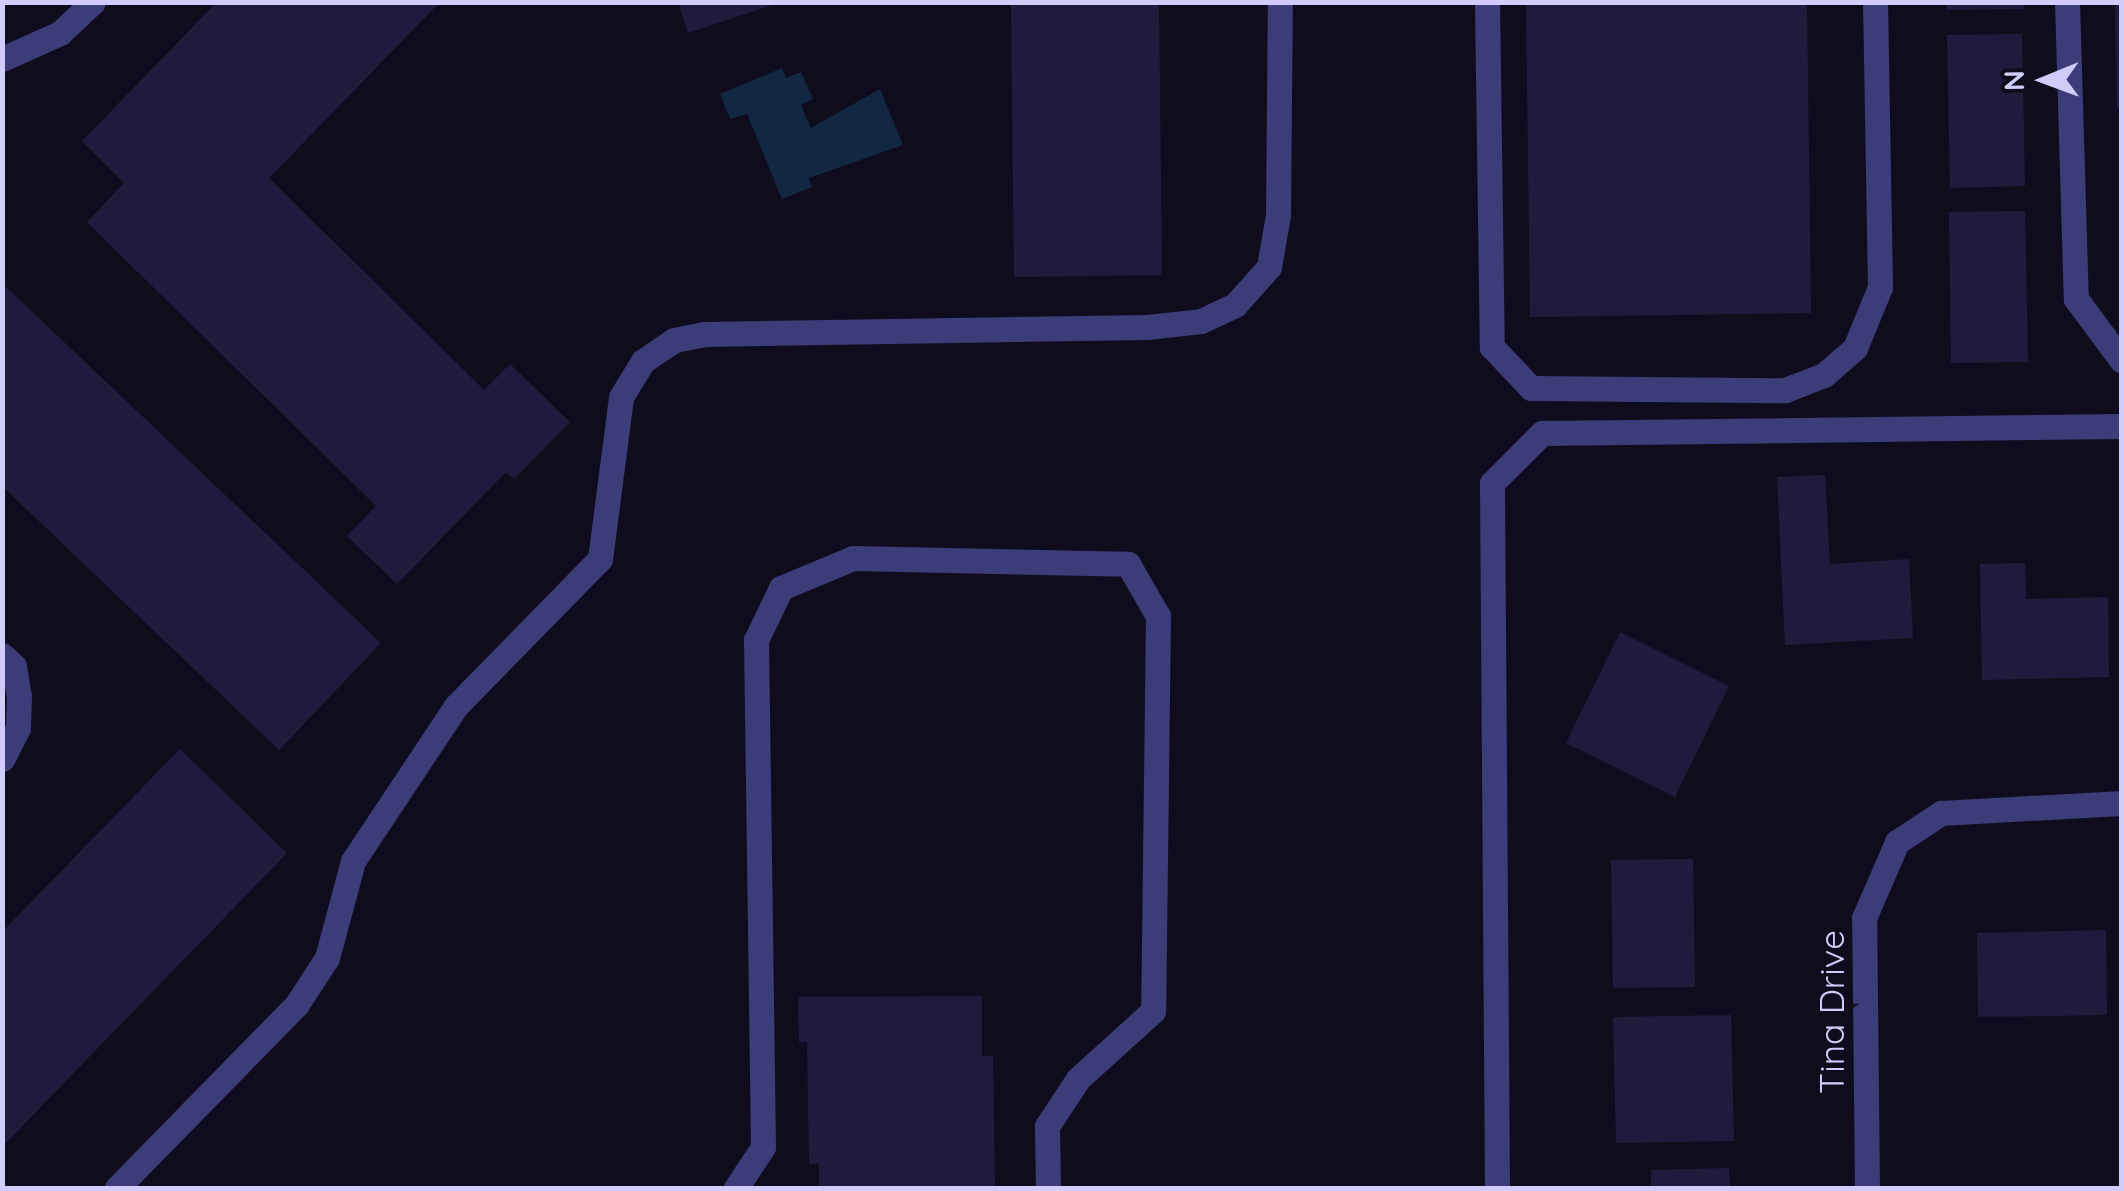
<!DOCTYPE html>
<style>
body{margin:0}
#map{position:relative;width:2124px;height:1191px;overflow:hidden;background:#0f0d1d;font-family:Quicksand,sans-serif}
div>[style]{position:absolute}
.water>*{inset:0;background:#112742}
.building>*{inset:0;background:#201b3c}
.lane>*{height:25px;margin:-12.5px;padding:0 12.5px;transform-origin:12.5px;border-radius:12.5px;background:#3c3c78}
.street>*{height:25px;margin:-12.5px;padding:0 12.5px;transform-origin:12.5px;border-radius:12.5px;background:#3c3c78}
span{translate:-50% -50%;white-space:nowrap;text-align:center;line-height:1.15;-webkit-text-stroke:10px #0f0d1d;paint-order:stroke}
.street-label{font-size:35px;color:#d0cdfb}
.frame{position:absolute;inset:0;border:5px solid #d0cdfb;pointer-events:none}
.north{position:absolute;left:1994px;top:30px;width:100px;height:100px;-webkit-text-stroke:8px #0f0d1d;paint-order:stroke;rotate:269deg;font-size:28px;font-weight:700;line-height:40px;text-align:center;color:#d0cdfb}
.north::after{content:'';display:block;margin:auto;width:35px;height:45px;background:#d0cdfb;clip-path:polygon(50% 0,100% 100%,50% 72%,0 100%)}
</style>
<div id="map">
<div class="water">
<div style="clip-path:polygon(782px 68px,786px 78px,801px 72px,813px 99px,801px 105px,811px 128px,880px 89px,903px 145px,809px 178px,812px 187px,782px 199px,747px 114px,730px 119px,720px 94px)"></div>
</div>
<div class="building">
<div style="clip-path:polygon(217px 2px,440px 2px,269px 178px,484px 390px,510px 364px,570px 422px,514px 479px,506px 472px,397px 584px,347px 536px,376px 506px,87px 222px,124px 183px,82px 141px)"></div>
<div style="clip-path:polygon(678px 2px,778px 2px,778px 3px,688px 33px)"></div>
<div style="clip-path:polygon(1011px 2px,1159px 2px,1162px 275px,1014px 277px)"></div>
<div style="clip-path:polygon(1526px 2px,1807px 2px,1811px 313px,1530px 317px)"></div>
<div style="clip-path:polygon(1947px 2px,2024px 2px,2024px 9px,1947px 10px)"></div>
<div style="clip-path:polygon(2115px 2px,2122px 2px,2122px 108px,2117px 108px)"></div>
<div style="clip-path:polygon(2022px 34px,2025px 186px,1950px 188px,1947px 35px)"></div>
<div style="clip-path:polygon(2025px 211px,2028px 362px,1951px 363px,1949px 212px)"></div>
<div style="clip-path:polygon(2px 283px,381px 643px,279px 750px,2px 486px)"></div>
<div style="clip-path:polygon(1825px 475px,1830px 564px,1909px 559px,1913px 638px,1785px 645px,1777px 477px)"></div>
<div style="clip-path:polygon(2025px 563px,2026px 599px,2108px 597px,2109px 677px,1982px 680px,1980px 564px)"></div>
<div style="clip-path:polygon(1620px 632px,1729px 686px,1675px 797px,1566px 743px)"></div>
<div style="clip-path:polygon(180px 749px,287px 853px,2px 1147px,2px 932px)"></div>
<div style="clip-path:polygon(1693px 859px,1695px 987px,1613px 988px,1611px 860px)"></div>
<div style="clip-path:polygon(2106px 930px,2107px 1015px,1978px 1017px,1977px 933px)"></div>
<div style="clip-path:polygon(982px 996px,982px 1056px,993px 1056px,995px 1188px,819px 1188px,819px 1163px,809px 1164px,807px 1042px,799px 1042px,798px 997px)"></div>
<div style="clip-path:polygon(1731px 1015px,1734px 1141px,1616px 1143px,1613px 1017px)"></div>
<div style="clip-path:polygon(1729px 1168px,1730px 1188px,1651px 1188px,1651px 1170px)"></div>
</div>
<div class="lane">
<div style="left:1487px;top:2px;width:345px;rotate:89.2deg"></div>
<div style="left:1492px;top:347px;width:57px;rotate:46.4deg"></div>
<div style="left:1531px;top:388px;width:254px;rotate:0.5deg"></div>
<div style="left:1785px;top:390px;width:42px;rotate:-21deg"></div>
<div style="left:1824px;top:375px;width:41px;rotate:-41.1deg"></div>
<div style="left:1855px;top:348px;width:66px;rotate:-67.7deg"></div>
<div style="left:1880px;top:287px;width:285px;rotate:-91deg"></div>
<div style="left:2067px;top:2px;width:297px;rotate:88.3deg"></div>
<div style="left:2076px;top:299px;width:77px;rotate:53.4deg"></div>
<div style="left:2px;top:59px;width:64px;rotate:-24.1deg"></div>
<div style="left:60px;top:33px;width:45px;rotate:-43.2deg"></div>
<div style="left:2px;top:655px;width:16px;rotate:43deg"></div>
<div style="left:14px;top:666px;width:30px;rotate:81deg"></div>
<div style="left:19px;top:696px;width:32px;rotate:92deg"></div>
<div style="left:18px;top:728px;width:35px;rotate:117deg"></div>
<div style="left:117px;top:1188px;width:257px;rotate:-45.6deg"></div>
<div style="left:297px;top:1004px;width:55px;rotate:-56.9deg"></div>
<div style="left:327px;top:958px;width:100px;rotate:-75deg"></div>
<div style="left:353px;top:861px;width:186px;rotate:-56.4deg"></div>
<div style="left:456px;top:706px;width:206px;rotate:-45.6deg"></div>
<div style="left:600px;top:559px;width:163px;rotate:-82.6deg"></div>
<div style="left:621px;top:397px;width:42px;rotate:-58.6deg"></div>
<div style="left:643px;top:361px;width:37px;rotate:-34deg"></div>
<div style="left:674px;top:340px;width:32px;rotate:-11deg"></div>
<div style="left:705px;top:334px;width:442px;rotate:-0.9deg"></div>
<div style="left:1147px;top:327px;width:54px;rotate:-6.3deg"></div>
<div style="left:1201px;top:321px;width:38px;rotate:-25deg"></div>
<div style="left:1235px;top:305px;width:51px;rotate:-48.2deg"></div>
<div style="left:1269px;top:267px;width:53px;rotate:-80.2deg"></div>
<div style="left:1278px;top:215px;width:213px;rotate:-89.5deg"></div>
<div style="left:736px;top:1188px;width:49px;rotate:-56.6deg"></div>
<div style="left:763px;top:1147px;width:507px;rotate:-90.79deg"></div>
<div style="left:756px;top:640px;width:58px;rotate:-64.3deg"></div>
<div style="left:781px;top:588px;width:78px;rotate:-22.6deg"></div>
<div style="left:853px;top:558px;width:275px;rotate:1.2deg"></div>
<div style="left:1128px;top:564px;width:60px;rotate:60deg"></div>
<div style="left:1158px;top:616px;width:395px;rotate:90.7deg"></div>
<div style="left:1153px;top:1011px;width:101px;rotate:137.8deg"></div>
<div style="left:1078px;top:1079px;width:56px;rotate:123.4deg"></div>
<div style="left:1047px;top:1126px;width:62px;rotate:89.1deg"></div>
<div style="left:1497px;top:1188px;width:705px;rotate:-90.41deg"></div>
<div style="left:1492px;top:483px;width:71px;rotate:-45deg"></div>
<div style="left:1542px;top:433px;width:580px;rotate:-0.69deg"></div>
</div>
<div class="street">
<div style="left:1867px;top:1188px;width:270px;rotate:-90.6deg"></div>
<div style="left:1864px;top:918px;width:83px;rotate:-66.5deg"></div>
<div style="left:1897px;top:842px;width:53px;rotate:-33.4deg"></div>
<div style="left:1941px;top:813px;width:181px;rotate:-3.2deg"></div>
</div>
<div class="street-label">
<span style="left:1831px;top:1012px;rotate:-90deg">Tina Drive</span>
</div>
<div class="frame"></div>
<div class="north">N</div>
</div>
